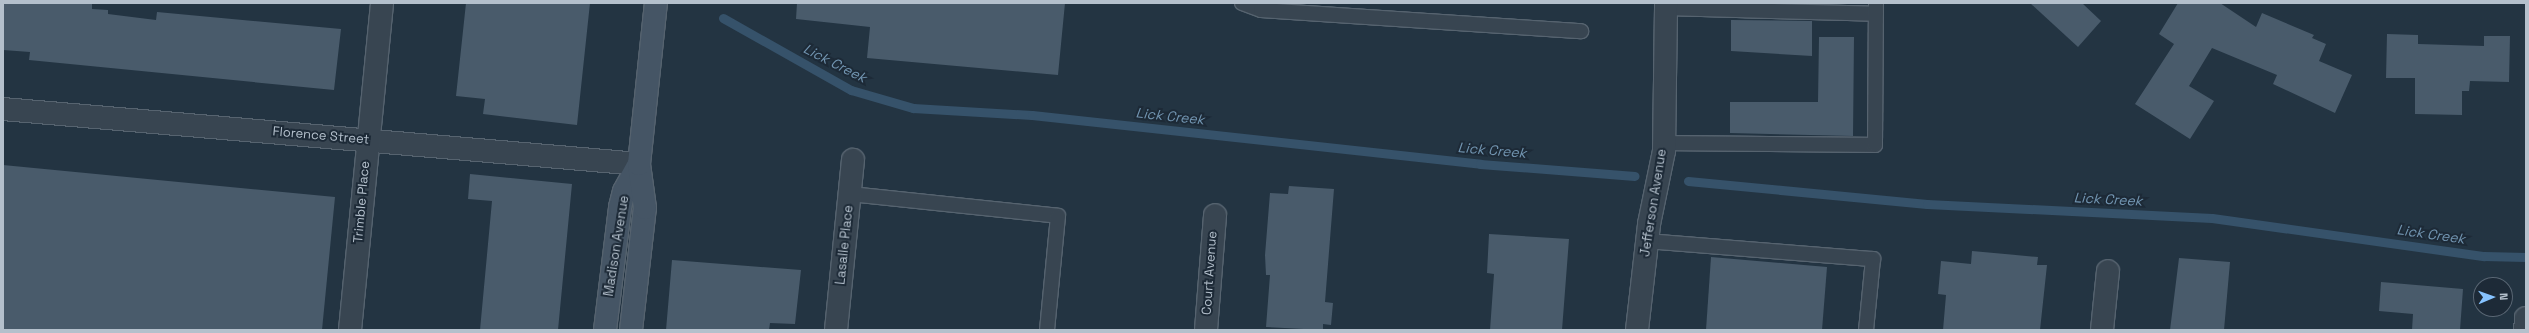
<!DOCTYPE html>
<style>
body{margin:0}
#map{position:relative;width:2529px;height:333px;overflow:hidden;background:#233442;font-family:"Space Grotesk",sans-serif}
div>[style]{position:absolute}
.stream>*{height:9px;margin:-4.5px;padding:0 4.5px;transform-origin:4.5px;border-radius:4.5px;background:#36526a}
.building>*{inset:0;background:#495b6b}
.roads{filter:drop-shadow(1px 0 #56636f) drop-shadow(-1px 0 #56636f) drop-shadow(0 1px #56636f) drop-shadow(0 -1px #56636f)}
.lane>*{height:14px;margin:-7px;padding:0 7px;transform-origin:7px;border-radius:7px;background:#384551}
.street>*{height:22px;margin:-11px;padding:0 11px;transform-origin:11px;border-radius:11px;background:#384551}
.secondary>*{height:22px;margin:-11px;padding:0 11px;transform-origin:11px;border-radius:11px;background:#455565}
span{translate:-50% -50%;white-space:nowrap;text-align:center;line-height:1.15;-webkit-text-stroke:4px #1d2a37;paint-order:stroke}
.street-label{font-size:13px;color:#b4c0cc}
.water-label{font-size:14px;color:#7295b1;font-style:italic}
.frame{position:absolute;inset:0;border:4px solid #b4c0cc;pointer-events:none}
.north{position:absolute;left:2473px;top:277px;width:40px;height:40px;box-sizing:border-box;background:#1d2a37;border:1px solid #596673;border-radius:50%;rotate:88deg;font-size:11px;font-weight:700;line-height:16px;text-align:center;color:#b4c0cc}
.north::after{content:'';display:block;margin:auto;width:14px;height:18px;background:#86c3ff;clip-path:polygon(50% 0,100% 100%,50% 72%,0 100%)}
</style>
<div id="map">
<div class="stream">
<div style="left:723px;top:18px;width:147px;rotate:29.4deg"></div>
<div style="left:851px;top:90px;width:65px;rotate:16.2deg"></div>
<div style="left:913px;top:108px;width:119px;rotate:3.4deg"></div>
<div style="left:1032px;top:115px;width:451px;rotate:6.2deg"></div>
<div style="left:1480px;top:164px;width:155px;rotate:4.4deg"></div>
<div style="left:1688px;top:181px;width:240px;rotate:5.5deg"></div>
<div style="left:1927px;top:204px;width:285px;rotate:2.8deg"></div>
<div style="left:2212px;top:218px;width:275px;rotate:8deg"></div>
<div style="left:2484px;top:256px;width:42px;rotate:1.4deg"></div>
</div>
<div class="building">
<div style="clip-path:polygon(3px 3px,92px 3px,92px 9px,108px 10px,108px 14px,156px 20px,157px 12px,341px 29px,334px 90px,29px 60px,30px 52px,3px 50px)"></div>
<div style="clip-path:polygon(466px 3px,590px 3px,577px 125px,483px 114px,485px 99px,456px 96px)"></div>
<div style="clip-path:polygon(797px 3px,1065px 3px,1058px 75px,867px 58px,870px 27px,796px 19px)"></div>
<div style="clip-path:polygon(2030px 3px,2082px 3px,2101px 21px,2078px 47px)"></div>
<div style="clip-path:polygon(2178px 3px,2220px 3px,2256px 27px,2262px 13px,2314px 35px,2312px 38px,2326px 44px,2319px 61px,2352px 75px,2335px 113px,2273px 84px,2277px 75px,2212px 48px,2189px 86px,2214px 101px,2190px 139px,2135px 104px,2174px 44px,2159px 34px)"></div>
<div style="clip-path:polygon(1731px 20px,1812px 21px,1812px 56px,1731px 51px)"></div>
<div style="clip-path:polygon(2387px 34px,2418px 35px,2418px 44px,2484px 46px,2484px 36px,2510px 36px,2509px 82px,2470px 81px,2469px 91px,2462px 91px,2462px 115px,2415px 114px,2415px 78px,2386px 78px)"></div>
<div style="clip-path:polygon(1819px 37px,1854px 37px,1853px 136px,1730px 133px,1730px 102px,1818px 102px)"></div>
<div style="clip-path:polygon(3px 165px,335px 197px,322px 330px,3px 330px)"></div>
<div style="clip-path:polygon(470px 174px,572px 184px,558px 330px,480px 330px,492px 201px,468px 199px)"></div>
<div style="clip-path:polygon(1289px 186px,1334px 189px,1325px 302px,1333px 303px,1331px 325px,1323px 324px,1323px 330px,1266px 327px,1270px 275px,1266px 275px,1265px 255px,1270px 193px,1288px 194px)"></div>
<div style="clip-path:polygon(1489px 234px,1569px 239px,1562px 330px,1490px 330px,1494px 274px,1487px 273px)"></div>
<div style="clip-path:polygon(1972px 251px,2038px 257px,2037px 265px,2047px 265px,2040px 330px,1943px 330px,1946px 295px,1938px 294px,1941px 261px,1971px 264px)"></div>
<div style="clip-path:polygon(1711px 257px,1827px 267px,1822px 330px,1706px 330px)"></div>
<div style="clip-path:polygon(2179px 258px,2230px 262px,2224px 330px,2170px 330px)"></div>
<div style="clip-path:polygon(672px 260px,801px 270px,795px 324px,770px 323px,769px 330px,666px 330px)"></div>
<div style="clip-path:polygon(2381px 282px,2463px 289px,2460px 330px,2412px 330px,2413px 314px,2379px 311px)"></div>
</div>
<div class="roads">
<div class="lane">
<div style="left:1242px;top:3px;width:20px;rotate:20deg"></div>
<div style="left:1261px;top:10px;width:321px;rotate:3.8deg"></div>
<div style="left:1666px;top:8px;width:210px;rotate:1.6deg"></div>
<div style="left:1664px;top:143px;width:211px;rotate:0.5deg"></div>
<div style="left:1875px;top:145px;width:142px;rotate:-89.6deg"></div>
<div style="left:850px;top:194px;width:209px;rotate:6deg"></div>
<div style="left:1058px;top:216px;width:115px;rotate:95.5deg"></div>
<div style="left:1647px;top:241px;width:227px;rotate:4.6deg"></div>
<div style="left:1873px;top:259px;width:71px;rotate:95.6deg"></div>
</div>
<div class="street">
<div style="left:3px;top:109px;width:638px;rotate:4.94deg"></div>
<div style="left:350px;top:330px;width:329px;rotate:-84.4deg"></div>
<div style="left:836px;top:330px;width:171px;rotate:-84.3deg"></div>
<div style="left:1206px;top:330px;width:115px;rotate:-85.5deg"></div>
<div style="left:1637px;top:330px;width:107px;rotate:-83.5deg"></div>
<div style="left:1649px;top:224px;width:75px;rotate:-78.4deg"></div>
<div style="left:1664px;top:151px;width:148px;rotate:-89.2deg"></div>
<div style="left:2102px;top:330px;width:59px;rotate:-84.2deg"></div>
<div style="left:2525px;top:330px;width:12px;rotate:-85deg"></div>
</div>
<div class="secondary">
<div style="left:605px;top:330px;width:124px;rotate:-83deg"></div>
<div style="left:620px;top:207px;width:16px;rotate:-76deg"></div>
<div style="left:624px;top:191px;width:31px;rotate:-61deg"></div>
<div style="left:631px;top:330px;width:123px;rotate:-83.5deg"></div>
<div style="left:645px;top:208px;width:44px;rotate:-97.8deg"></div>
<div style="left:639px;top:164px;width:162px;rotate:-84deg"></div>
</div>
</div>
<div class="street-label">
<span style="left:321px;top:136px;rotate:5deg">Florence Street</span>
<span style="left:362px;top:202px;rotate:-85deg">Trimble Place</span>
<span style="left:1654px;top:203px;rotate:-81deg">Jefferson Avenue</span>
<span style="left:845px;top:245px;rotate:-84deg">Lasalle Place</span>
<span style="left:617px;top:246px;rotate:-81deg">Madison Avenue</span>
<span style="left:1210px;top:273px;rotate:-86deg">Court Avenue</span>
</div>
<div class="water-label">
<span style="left:835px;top:63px;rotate:27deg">Lick Creek</span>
<span style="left:1170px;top:116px;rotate:6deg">Lick Creek</span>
<span style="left:1492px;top:150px;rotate:5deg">Lick Creek</span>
<span style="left:2108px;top:199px;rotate:3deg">Lick Creek</span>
<span style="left:2431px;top:234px;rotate:8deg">Lick Creek</span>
</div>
<div class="frame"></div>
<div class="north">N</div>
</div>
